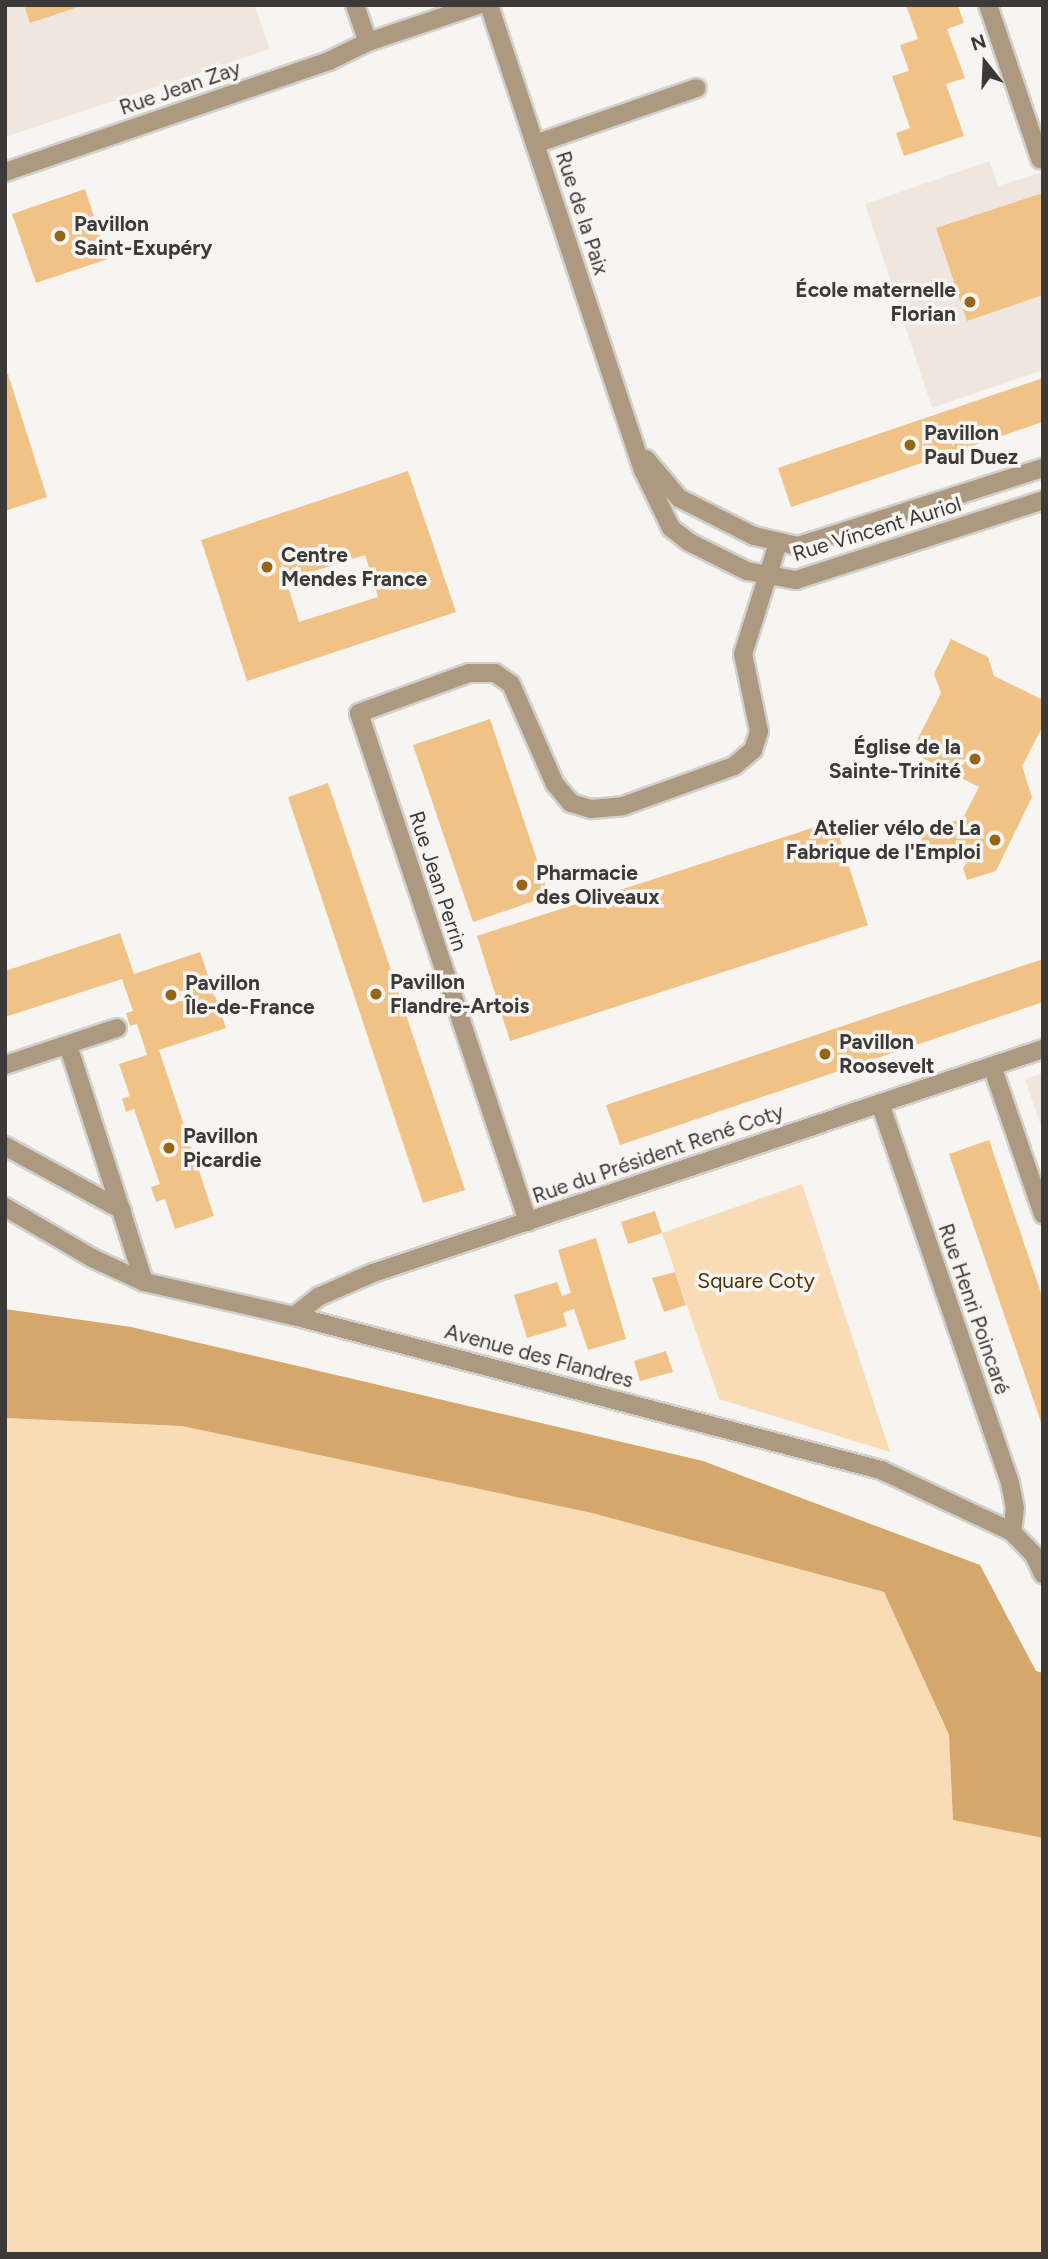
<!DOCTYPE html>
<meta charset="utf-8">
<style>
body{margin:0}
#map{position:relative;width:1048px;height:2259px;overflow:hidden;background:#f7f5f1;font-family:Figtree,sans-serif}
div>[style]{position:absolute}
.built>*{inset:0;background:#efe7df}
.green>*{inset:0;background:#f9dbb5}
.forest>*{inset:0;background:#d5a76b}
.building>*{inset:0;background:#f1c285}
.roads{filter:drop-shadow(2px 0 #d1d0cc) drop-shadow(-2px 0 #d1d0cc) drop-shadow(0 2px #d1d0cc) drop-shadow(0 -2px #d1d0cc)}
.minor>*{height:18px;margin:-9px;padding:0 9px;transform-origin:9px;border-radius:9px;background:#ad9980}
.dots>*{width:19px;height:19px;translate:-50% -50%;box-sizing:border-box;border:4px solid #f7f5f1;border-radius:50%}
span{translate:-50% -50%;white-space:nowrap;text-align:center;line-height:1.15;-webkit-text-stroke:7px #f7f5f1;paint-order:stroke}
.street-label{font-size:21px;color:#3b3a39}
.poi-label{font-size:21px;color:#3b3a39;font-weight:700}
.left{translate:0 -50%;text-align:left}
.right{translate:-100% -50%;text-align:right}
.park-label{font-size:21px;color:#503200}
.frame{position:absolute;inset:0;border:7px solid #3b3a39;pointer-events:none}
.north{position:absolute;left:950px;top:28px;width:70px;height:70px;-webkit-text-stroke:5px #f7f5f1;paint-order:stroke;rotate:342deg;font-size:19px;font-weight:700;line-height:28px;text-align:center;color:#3b3a39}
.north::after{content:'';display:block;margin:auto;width:24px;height:32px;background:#3b3a39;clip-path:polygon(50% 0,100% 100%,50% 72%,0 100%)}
</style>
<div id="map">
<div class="built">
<div style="clip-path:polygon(5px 5px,254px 5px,270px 49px,5px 137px)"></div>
<div style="clip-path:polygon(990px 161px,998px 186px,1043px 172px,1043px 370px,932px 408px,865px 204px)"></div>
<div style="clip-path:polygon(1043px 1073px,1043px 1132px,1025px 1079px)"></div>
</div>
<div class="green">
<div style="clip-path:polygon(802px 1184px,890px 1452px,719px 1399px,662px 1233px)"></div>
<div style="clip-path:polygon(5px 1418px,182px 1426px,592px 1513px,884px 1592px,949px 1736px,953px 1820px,1043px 1838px,1043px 2254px,5px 2254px)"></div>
</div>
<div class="forest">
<div style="clip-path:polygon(5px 1309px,131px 1327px,703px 1461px,980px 1565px,1036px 1671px,1043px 1673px,1043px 1838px,953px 1820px,949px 1735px,884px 1592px,592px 1513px,182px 1426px,5px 1418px)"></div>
</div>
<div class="building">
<div style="clip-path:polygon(24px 5px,81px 5px,81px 6px,30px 23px)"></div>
<div style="clip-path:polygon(906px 5px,958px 5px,964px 23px,947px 29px,965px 78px,946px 84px,964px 136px,904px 156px,896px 133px,910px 128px,892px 76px,909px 71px,900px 45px,918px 39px)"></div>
<div style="clip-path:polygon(85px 189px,108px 259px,36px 283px,12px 214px)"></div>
<div style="clip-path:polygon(1043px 193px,1043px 295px,967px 321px,936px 228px)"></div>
<div style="clip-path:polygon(8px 374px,47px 497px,5px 511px,5px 375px)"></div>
<div style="clip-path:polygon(1043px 378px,1043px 422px,791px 507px,778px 468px)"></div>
<div style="clip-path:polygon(evenodd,408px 471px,456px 612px,247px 681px,201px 540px,408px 471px,365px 555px,378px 597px,299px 622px,286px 580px,365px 555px)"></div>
<div style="clip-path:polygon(951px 639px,988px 657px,994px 676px,1043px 700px,1043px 726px,1022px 766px,1032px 797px,996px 871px,967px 880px,963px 868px,967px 863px,921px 840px,925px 831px,963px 818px,979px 787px,911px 752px,941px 693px,934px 674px)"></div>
<div style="clip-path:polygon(490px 719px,549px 896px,473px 922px,413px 745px)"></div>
<div style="clip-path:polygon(328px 783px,465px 1190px,423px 1203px,288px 797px)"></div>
<div style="clip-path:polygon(834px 821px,868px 925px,510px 1041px,477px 936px)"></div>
<div style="clip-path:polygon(120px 933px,134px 974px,200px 952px,226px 1028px,159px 1050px,214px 1216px,175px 1229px,165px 1199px,156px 1202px,151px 1187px,160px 1184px,134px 1109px,126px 1112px,122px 1099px,130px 1096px,119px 1064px,147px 1055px,137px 1024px,130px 1026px,126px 1013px,133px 1011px,122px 979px,5px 1017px,5px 971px)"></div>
<div style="clip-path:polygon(1043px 959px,1043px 1002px,620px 1145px,606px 1105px)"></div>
<div style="clip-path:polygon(989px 1140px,1043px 1299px,1043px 1428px,949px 1154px)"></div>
<div style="clip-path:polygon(655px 1211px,662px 1233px,628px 1244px,621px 1222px)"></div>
<div style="clip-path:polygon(596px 1238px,626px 1339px,588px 1350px,574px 1309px,563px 1313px,567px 1326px,527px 1338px,514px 1295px,557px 1282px,562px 1296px,571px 1293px,558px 1250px)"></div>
<div style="clip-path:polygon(675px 1272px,686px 1305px,664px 1312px,652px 1278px)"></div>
<div style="clip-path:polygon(666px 1351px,673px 1372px,640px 1381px,634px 1361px)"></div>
</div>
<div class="roads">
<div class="minor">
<div style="left:355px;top:5px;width:39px;rotate:71deg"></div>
<div style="left:368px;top:42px;width:116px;rotate:-18.6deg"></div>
<div style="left:489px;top:5px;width:490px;rotate:71.7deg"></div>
<div style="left:643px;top:470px;width:64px;rotate:64.2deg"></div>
<div style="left:671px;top:528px;width:23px;rotate:38deg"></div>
<div style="left:689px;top:542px;width:65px;rotate:26.6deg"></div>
<div style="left:747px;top:571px;width:50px;rotate:10.4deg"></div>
<div style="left:796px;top:580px;width:260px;rotate:-17.9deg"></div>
<div style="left:988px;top:5px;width:163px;rotate:71.3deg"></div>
<div style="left:535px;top:144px;width:171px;rotate:-19.1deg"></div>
<div style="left:5px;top:172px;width:342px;rotate:-18.9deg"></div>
<div style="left:329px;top:61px;width:43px;rotate:-26deg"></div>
<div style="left:646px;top:459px;width:51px;rotate:49.8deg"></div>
<div style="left:679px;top:498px;width:84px;rotate:26.9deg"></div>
<div style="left:754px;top:536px;width:45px;rotate:12.8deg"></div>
<div style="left:798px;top:546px;width:257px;rotate:-17.7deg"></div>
<div style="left:68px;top:1045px;width:249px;rotate:72.2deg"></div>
<div style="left:5px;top:1065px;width:118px;rotate:-18.3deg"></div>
<div style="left:992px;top:1066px;width:157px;rotate:71deg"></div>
<div style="left:880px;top:1103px;width:402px;rotate:71.1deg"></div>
<div style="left:1010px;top:1483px;width:25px;rotate:79deg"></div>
<div style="left:1015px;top:1508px;width:24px;rotate:97deg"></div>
<div style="left:5px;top:1146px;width:133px;rotate:28.7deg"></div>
<div style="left:5px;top:1207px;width:101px;rotate:30.4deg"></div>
<div style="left:92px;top:1258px;width:57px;rotate:24.8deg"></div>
<div style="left:144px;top:1282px;width:154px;rotate:12.8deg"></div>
<div style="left:294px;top:1316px;width:607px;rotate:14.7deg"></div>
<div style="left:881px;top:1470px;width:145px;rotate:25.3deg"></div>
<div style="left:1012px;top:1532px;width:32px;rotate:46deg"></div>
<div style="left:1034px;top:1555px;width:21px;rotate:65deg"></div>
<div style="left:528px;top:1222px;width:536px;rotate:-108.37deg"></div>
<div style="left:359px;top:713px;width:117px;rotate:-20deg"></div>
<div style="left:469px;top:673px;width:26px"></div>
<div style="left:495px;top:673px;width:19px;rotate:35deg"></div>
<div style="left:511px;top:684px;width:109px;rotate:66.3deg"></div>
<div style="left:555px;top:784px;width:25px;rotate:50deg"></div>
<div style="left:571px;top:803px;width:21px;rotate:17deg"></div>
<div style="left:591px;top:809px;width:32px;rotate:-5deg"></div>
<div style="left:623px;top:806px;width:118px;rotate:-19.8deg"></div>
<div style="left:734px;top:766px;width:25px;rotate:-40deg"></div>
<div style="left:753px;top:750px;width:20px;rotate:-72deg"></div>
<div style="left:759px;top:731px;width:79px;rotate:-101.7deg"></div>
<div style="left:743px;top:654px;width:116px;rotate:-72.5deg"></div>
<div style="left:294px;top:1316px;width:33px;rotate:-38deg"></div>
<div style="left:320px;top:1296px;width:58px;rotate:-23.5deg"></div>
<div style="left:373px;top:1273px;width:706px;rotate:-18.49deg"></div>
</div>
</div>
<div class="dots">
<div style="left:60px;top:236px;background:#966617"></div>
<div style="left:970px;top:302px;background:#966617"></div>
<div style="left:910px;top:445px;background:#966617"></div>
<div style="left:267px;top:567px;background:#966617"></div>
<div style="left:975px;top:759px;background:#966617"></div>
<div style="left:995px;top:840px;background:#966617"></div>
<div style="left:522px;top:885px;background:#966617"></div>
<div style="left:376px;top:994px;background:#966617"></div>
<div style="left:171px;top:995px;background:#966617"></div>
<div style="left:825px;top:1054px;background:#966617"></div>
<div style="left:169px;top:1148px;background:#966617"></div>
</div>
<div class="street-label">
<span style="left:180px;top:88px;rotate:-19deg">Rue Jean Zay</span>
<span style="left:582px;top:213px;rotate:72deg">Rue de la Paix</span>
<span style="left:877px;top:529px;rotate:-17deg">Rue Vincent Auriol</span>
<span style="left:438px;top:881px;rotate:72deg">Rue Jean Perrin</span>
<span style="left:658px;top:1154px;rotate:-19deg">Rue du Président René Coty</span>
<span style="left:974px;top:1309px;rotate:71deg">Rue Henri Poincaré</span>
<span style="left:539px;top:1356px;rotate:15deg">Avenue des Flandres</span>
</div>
<div class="poi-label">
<span class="left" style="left:74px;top:236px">Pavillon<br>Saint-Exupéry</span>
<span class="right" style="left:956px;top:302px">École maternelle<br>Florian</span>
<span class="left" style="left:924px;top:445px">Pavillon<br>Paul Duez</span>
<span class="left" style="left:281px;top:567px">Centre<br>Mendes France</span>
<span class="right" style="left:961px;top:759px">Église de la<br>Sainte-Trinité</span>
<span class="right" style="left:981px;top:840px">Atelier vélo de La<br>Fabrique de l'Emploi</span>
<span class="left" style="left:536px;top:885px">Pharmacie<br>des Oliveaux</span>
<span class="left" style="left:390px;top:994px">Pavillon<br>Flandre-Artois</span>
<span class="left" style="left:185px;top:995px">Pavillon<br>Île-de-France</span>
<span class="left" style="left:839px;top:1054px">Pavillon<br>Roosevelt</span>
<span class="left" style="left:183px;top:1148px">Pavillon<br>Picardie</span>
</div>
<div class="park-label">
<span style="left:756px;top:1281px">Square Coty</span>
</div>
<div class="frame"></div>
<div class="north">N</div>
</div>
